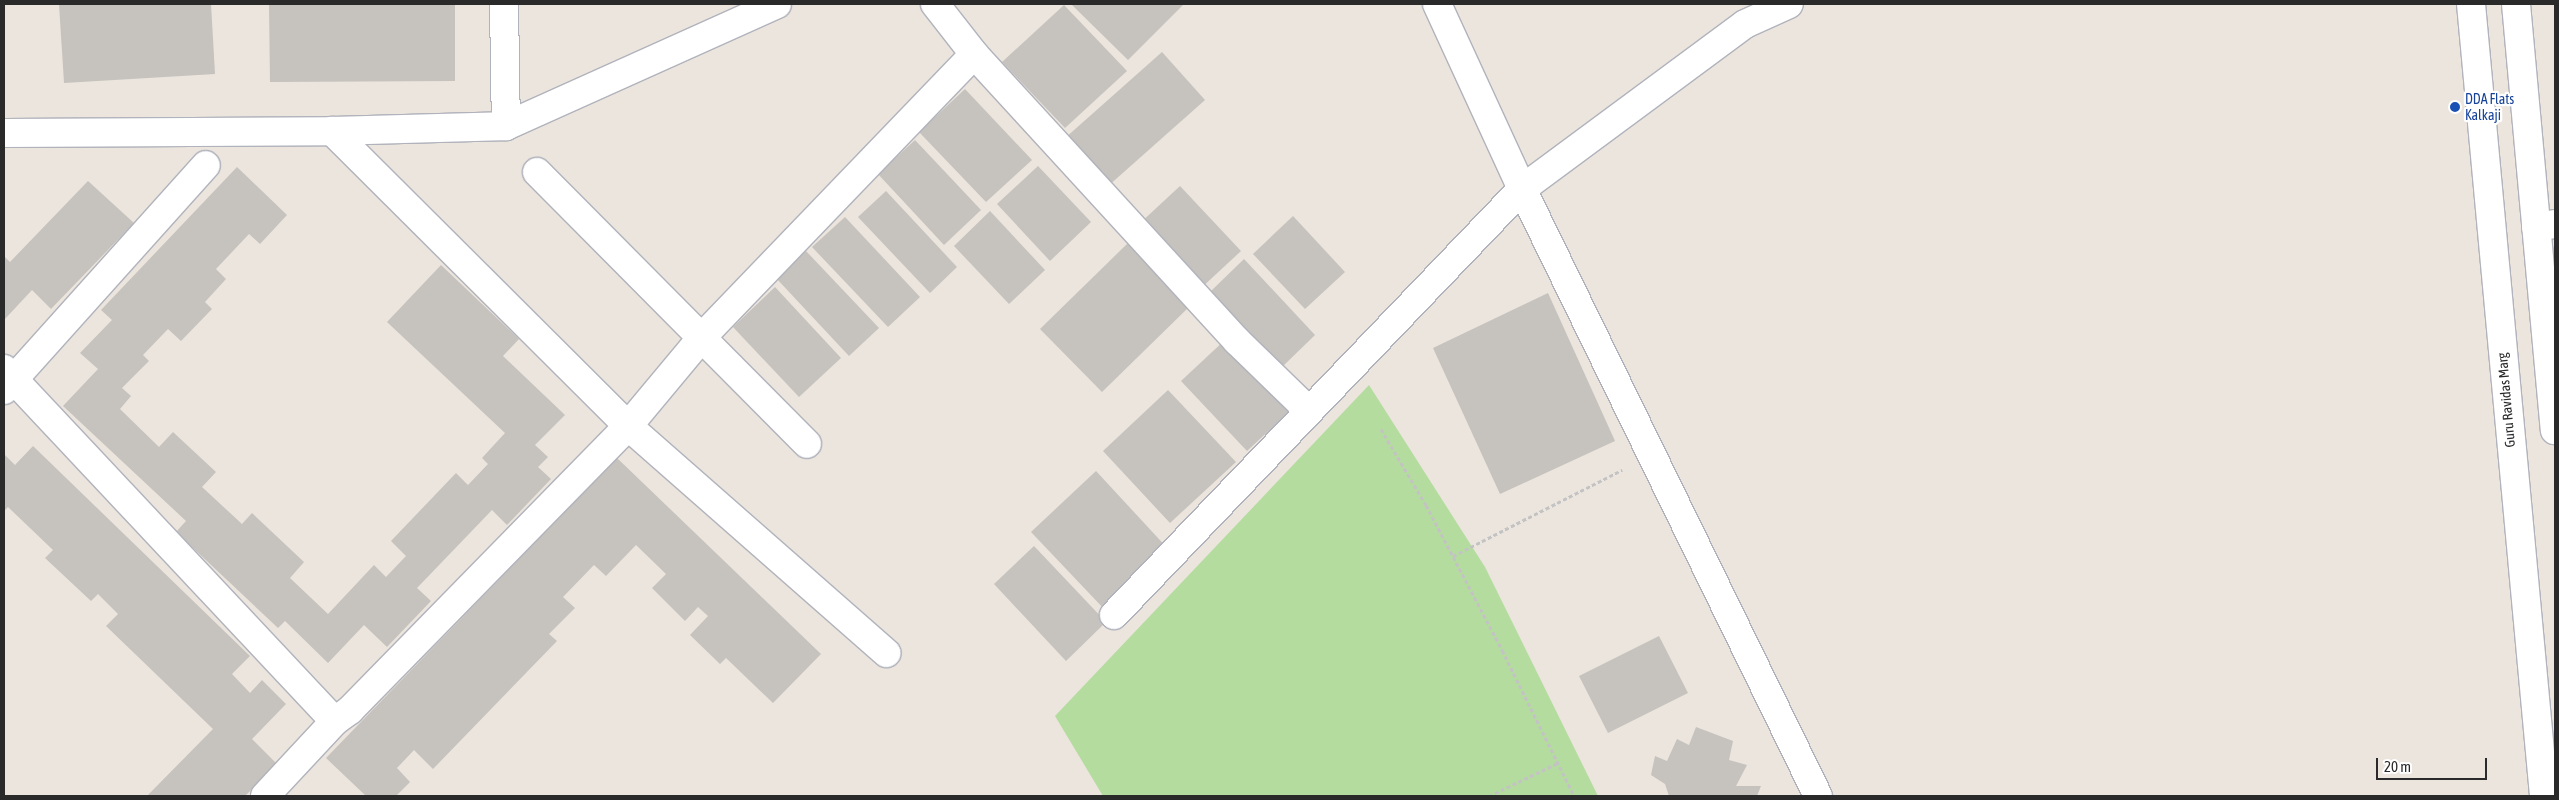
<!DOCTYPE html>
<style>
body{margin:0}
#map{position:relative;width:2559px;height:800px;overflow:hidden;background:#ebe5dd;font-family:"Asap Condensed",sans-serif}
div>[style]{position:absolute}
.green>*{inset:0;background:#b4dc9f}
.building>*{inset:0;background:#c6c2bd}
.path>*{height:3px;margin-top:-1.5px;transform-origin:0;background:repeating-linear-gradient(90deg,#c3c3c3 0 4px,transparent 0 6.5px)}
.roads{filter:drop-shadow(1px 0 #b1b3bc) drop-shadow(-1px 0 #b1b3bc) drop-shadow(0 1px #b1b3bc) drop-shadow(0 -1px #b1b3bc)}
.street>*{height:28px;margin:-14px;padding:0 14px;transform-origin:14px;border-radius:14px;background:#fff}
.secondary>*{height:28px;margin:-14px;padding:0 14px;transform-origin:14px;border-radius:14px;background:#fff}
.dots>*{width:14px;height:14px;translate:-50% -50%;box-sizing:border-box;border:2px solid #fff;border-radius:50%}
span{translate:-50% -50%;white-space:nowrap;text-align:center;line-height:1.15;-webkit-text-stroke:4.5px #fff;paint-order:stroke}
.transit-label{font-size:14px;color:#164399}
.left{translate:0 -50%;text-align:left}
.street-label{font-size:14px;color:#2a2a2a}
.frame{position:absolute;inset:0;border:5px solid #2a2a2a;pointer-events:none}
.scale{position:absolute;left:2376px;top:758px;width:111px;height:22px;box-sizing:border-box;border:2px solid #2a2a2a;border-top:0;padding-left:6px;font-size:15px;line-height:18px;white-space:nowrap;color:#2a2a2a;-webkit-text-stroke:4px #fff;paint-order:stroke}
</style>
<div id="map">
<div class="green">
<div style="clip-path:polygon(1369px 385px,1485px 567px,1598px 796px,1103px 796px,1055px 716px)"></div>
</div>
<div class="building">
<div style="clip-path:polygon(59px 4px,211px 4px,215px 74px,64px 83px)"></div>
<div style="clip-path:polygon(269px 4px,455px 4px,455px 81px,270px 82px)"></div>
<div style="clip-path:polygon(1071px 4px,1184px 4px,1128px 60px)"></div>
<div style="clip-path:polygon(1064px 5px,1127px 71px,1065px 128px,1002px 62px)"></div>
<div style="clip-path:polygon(1162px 52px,1205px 100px,1107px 187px,1064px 139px)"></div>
<div style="clip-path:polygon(965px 89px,1032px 160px,986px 202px,919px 132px)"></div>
<div style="clip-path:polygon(915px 140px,981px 210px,944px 245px,878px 174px)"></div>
<div style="clip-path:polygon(1038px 166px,1091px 222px,1050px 261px,997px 204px)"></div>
<div style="clip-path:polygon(237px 167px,287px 215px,260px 244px,249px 234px,216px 269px,226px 279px,205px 302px,212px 309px,181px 341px,168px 329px,143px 355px,149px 361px,122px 388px,131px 396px,120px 409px,159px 447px,173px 432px,216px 472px,202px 487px,242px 524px,252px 513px,304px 562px,290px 578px,328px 614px,374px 565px,386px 577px,406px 556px,391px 541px,456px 473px,468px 485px,488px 464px,482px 458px,505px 433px,387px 322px,441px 265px,519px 339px,503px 356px,565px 415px,535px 445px,548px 457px,538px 467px,551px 479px,507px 525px,492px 510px,417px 588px,431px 601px,387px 647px,364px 625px,328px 663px,285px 621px,278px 628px,176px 532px,186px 521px,63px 406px,98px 369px,80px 353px,112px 320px,101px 310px)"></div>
<div style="clip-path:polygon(88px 181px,134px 223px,51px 309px,32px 290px,4px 320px,4px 256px,10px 262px)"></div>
<div style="clip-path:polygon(1180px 186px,1241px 251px,1199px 290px,1138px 225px)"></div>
<div style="clip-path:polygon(886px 191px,957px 267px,930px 293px,858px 217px)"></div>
<div style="clip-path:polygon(990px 211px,1045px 270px,1009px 304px,954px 246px)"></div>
<div style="clip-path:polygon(1293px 216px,1345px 272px,1305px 309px,1253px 254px)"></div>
<div style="clip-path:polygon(845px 217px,920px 297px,888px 327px,812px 247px)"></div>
<div style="clip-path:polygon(1128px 243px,1190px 306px,1102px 392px,1040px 329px)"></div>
<div style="clip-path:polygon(806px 251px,879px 328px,849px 356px,776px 278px)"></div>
<div style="clip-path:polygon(1244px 259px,1315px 335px,1281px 368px,1210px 292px)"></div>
<div style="clip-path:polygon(775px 287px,841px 358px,799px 397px,733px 327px)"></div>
<div style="clip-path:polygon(1548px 293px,1615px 441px,1500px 494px,1433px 348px)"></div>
<div style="clip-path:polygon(1226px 339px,1292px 409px,1247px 451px,1181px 381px)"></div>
<div style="clip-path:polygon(1168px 390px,1236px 462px,1170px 523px,1103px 451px)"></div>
<div style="clip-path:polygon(33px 446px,250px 656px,232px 674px,250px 693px,262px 680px,286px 704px,252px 739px,277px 764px,245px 796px,147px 796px,213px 729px,106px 626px,118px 614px,98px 594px,91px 601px,45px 558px,53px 550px,8px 507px,4px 511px,4px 454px,15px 465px)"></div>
<div style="clip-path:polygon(617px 458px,821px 654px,773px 703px,726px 658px,720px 664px,690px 635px,708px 616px,698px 607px,685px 621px,652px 588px,666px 574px,636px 545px,606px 576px,594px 565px,563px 597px,575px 608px,549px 634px,557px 641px,433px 769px,414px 750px,397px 768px,410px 782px,396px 796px,366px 796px,326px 758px)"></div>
<div style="clip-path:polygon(1096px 471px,1170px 551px,1106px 611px,1031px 532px)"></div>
<div style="clip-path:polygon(1034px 546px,1106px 622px,1066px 661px,994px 584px)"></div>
<div style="clip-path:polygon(1659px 636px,1688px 693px,1608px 733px,1579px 676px)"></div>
<div style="clip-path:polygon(1696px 727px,1733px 741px,1729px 760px,1747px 765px,1736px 786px,1761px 786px,1757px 796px,1669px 796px,1665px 784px,1651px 775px,1655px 756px,1667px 761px,1677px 739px,1689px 745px)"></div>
</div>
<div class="path">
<div style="left:1381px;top:429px;width:88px;rotate:59.4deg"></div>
<div style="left:1426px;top:505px;width:164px;rotate:62.3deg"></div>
<div style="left:1502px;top:650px;width:163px;rotate:63.7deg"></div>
<div style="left:1453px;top:556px;width:190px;rotate:-27deg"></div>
<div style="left:1489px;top:796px;width:76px;rotate:-25.6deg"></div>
</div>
<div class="roads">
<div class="street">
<div style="left:504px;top:4px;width:122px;rotate:89.1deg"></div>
<div style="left:935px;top:4px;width:63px;rotate:52deg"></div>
<div style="left:974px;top:54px;width:389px;rotate:47.5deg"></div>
<div style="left:1237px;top:341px;width:99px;rotate:44.2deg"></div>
<div style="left:1437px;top:4px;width:204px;rotate:65.3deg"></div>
<div style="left:1522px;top:189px;width:675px;rotate:64deg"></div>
<div style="left:332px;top:131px;width:418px;rotate:44.9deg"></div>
<div style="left:628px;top:426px;width:344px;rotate:41.3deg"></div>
<div style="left:4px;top:133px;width:328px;rotate:-0.3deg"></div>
<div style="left:332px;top:131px;width:174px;rotate:-1.6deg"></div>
<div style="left:506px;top:126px;width:297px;rotate:-24.2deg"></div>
<div style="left:537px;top:172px;width:383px;rotate:45.2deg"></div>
<div style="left:2536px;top:227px;width:19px;rotate:-9deg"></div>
<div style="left:4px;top:369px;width:483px;rotate:46.8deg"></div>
<div style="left:4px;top:390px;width:302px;rotate:-48.1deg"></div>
<div style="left:1114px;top:615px;width:590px;rotate:-46.24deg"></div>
<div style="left:1522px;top:189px;width:277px;rotate:-36.5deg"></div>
<div style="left:1745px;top:24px;width:48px;rotate:-24.4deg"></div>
<div style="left:265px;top:796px;width:103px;rotate:-47deg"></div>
<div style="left:335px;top:721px;width:19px;rotate:-36deg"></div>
<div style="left:350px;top:710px;width:397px;rotate:-45.6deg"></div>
<div style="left:628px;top:426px;width:117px;rotate:-50.2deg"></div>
<div style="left:703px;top:336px;width:391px;rotate:-46.1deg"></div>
</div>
<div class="secondary">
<div style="left:2471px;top:4px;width:795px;rotate:84.73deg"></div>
<div style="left:2516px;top:4px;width:428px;rotate:84.8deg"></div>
</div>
</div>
<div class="dots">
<div style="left:2455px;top:107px;background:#1a4fb4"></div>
</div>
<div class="transit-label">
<span class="left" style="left:2465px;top:107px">DDA Flats<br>Kalkaji</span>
</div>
<div class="street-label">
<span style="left:2506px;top:400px;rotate:-95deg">Guru Ravidas Marg</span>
</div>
<div class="frame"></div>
<div class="scale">20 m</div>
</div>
